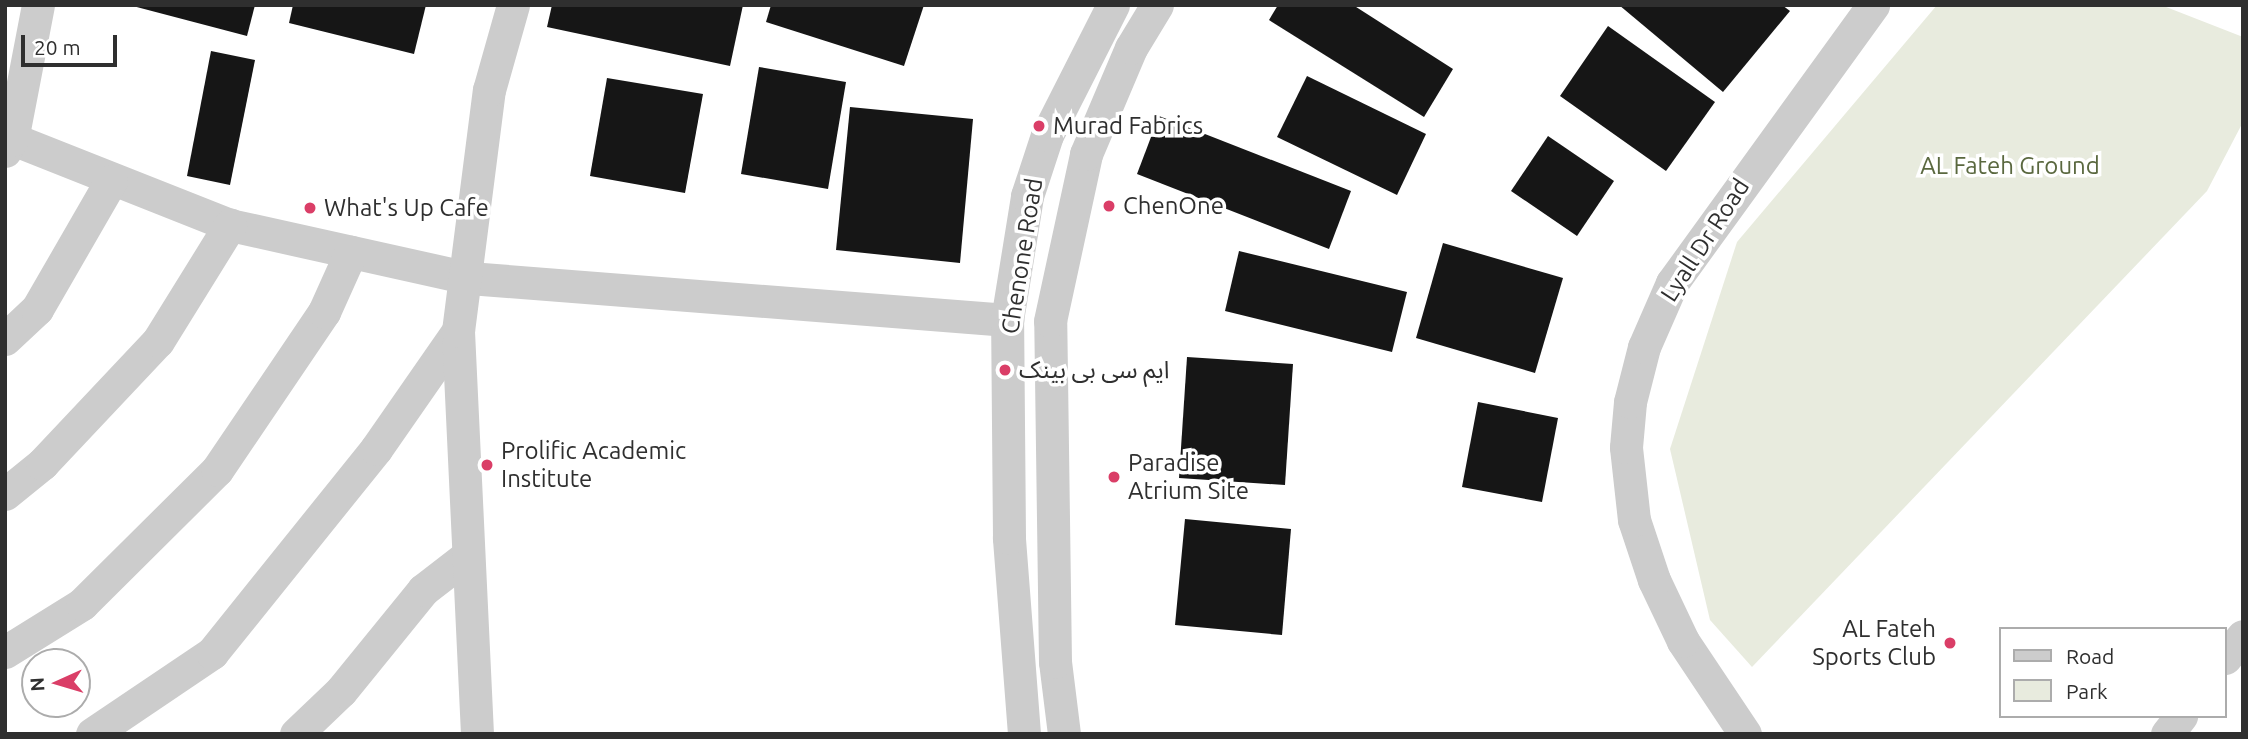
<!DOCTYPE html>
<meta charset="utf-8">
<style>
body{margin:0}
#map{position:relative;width:2248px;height:739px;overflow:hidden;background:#fff;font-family:Ubuntu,"Noto Sans Arabic",sans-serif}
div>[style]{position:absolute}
.green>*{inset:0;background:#e8ebde}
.building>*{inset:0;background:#161616}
.minor>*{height:33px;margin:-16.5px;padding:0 16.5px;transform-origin:16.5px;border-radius:16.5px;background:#ccc}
.dots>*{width:19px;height:19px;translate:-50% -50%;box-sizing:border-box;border:4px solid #fff;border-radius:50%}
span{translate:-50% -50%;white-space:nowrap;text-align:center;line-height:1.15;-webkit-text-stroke:7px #fff;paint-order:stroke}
.poi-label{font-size:24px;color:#2f2f2f}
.left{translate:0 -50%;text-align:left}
.right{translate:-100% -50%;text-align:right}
.park-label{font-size:24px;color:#5a683f}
.street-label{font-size:24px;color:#2f2f2f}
.frame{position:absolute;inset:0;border:7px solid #2f2f2f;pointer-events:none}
.legend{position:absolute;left:1999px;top:627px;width:228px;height:91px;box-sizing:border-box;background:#fff;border:2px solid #acacac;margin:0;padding:9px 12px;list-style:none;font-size:21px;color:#2f2f2f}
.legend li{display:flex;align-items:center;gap:14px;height:35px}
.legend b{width:35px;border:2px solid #acacac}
.north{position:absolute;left:21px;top:648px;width:70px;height:70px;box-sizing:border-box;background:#fff;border:2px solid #acacac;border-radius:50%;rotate:266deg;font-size:19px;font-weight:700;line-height:28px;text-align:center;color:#2f2f2f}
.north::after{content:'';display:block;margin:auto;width:24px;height:32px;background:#da3e67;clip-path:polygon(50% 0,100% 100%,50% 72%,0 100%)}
.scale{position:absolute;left:21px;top:35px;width:96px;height:32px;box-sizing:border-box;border:4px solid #2f2f2f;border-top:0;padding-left:9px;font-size:21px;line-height:24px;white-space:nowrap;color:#2f2f2f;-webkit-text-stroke:5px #fff;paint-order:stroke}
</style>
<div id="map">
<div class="green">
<div style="clip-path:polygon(1937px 5px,2161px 5px,2243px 37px,2243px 122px,2207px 191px,1752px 667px,1710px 620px,1670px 449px,1737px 242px)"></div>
</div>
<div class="building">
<div style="clip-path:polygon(129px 5px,255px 5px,247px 36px)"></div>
<div style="clip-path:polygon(293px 5px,426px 5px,414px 54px,289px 23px)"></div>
<div style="clip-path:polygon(552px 5px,743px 5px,730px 66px,547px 27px)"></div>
<div style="clip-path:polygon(771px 5px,924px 5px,904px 66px,766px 22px)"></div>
<div style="clip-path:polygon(1278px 5px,1353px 5px,1453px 69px,1424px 117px,1269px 20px)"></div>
<div style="clip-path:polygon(1619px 5px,1782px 5px,1790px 11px,1723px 92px)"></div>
<div style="clip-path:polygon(1608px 26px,1715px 102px,1666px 171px,1560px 96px)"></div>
<div style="clip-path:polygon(211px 51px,255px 60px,230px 185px,187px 176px)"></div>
<div style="clip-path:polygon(759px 67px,846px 82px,828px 189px,741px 174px)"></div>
<div style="clip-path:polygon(1307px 76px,1426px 134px,1397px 195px,1277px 137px)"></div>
<div style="clip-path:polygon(607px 78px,703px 94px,685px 193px,590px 176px)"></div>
<div style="clip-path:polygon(850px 107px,973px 119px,960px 263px,836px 250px)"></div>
<div style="clip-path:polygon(1159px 116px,1351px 191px,1329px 249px,1137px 174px)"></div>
<div style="clip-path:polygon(1548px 136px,1614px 181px,1577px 236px,1511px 191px)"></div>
<div style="clip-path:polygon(1443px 243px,1563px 278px,1535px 373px,1416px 338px)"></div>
<div style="clip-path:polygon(1239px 251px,1407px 292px,1392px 352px,1225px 311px)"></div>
<div style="clip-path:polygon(1187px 357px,1293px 364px,1285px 485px,1179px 478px)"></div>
<div style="clip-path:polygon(1478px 402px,1558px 418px,1542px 502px,1462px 487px)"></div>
<div style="clip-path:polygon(1185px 519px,1291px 529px,1282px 635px,1175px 625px)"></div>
</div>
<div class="minor">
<div style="left:5px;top:136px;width:242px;rotate:21.6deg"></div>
<div style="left:230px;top:225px;width:245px;rotate:12.5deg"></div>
<div style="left:469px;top:278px;width:540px;rotate:4.46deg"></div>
<div style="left:5px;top:151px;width:13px;rotate:-58deg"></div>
<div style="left:12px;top:140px;width:137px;rotate:-79.1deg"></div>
<div style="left:5px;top:339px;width:44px;rotate:-43.2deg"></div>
<div style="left:37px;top:309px;width:148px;rotate:-60deg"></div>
<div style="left:5px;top:494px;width:48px;rotate:-39deg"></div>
<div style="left:42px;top:464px;width:169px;rotate:-46.7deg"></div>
<div style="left:158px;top:341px;width:137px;rotate:-58.2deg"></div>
<div style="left:5px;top:652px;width:91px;rotate:-31.9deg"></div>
<div style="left:82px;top:604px;width:190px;rotate:-44.8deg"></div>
<div style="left:217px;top:470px;width:191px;rotate:-55.9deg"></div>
<div style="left:324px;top:312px;width:66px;rotate:-65.8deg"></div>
<div style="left:2225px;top:658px;width:28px;rotate:-51deg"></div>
<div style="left:92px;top:734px;width:145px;rotate:-34deg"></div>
<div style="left:212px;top:653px;width:262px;rotate:-51.2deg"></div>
<div style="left:376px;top:449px;width:144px;rotate:-55.2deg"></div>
<div style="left:296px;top:734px;width:62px;rotate:-43.7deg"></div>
<div style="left:341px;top:691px;width:130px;rotate:-50.9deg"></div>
<div style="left:423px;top:590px;width:56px;rotate:-37.7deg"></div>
<div style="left:477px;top:734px;width:403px;rotate:-92.7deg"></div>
<div style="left:458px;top:331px;width:243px;rotate:-82.7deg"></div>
<div style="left:489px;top:90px;width:88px;rotate:-74.2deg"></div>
<div style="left:1024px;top:734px;width:197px;rotate:-94.4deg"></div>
<div style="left:1009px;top:538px;width:218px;rotate:-90.5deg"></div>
<div style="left:1007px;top:320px;width:126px;rotate:-80.8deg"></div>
<div style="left:1027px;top:196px;width:64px;rotate:-71.8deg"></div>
<div style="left:1047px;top:135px;width:146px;rotate:-63.1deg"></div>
<div style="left:1064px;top:734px;width:73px;rotate:-97.1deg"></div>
<div style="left:1055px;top:662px;width:341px;rotate:-90.8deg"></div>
<div style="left:1050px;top:321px;width:171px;rotate:-77.8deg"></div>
<div style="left:1086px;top:154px;width:115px;rotate:-67deg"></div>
<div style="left:1131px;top:48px;width:50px;rotate:-58.8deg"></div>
<div style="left:1745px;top:734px;width:112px;rotate:-123.7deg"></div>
<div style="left:1683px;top:641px;width:68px;rotate:-115.4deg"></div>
<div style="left:1654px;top:580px;width:63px;rotate:-108.4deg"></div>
<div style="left:1634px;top:520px;width:73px;rotate:-96.3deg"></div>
<div style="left:1626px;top:447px;width:45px;rotate:-84.9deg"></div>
<div style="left:1630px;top:402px;width:57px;rotate:-75.7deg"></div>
<div style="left:1644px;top:347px;width:70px;rotate:-66.4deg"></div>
<div style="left:1672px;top:283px;width:343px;rotate:-54.1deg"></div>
<div style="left:2167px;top:734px;width:23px;rotate:-52deg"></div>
</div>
<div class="dots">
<div style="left:1039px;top:126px;background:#da3e67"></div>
<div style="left:1109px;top:206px;background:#da3e67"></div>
<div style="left:310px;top:208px;background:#da3e67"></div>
<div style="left:1005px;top:370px;background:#da3e67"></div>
<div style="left:487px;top:465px;background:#da3e67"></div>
<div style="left:1114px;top:477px;background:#da3e67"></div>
<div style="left:1950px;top:643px;background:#da3e67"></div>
</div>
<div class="poi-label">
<span class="left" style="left:1053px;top:126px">Murad Fabrics</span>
<span class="left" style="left:1123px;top:206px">ChenOne</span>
<span class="left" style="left:324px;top:208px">What's Up Cafe</span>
<span class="left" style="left:1019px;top:370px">ایم سی بی بینک</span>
<span class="left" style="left:501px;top:465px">Prolific Academic<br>Institute</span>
<span class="left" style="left:1128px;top:477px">Paradise<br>Atrium Site</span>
<span class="right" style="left:1936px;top:643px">AL Fateh<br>Sports Club</span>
</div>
<div class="park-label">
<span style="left:2010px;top:166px">AL Fateh Ground</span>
</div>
<div class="street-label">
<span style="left:1705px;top:240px;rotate:-57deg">Lyall Dr Road</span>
<span style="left:1022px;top:256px;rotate:-81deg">Chenone Road</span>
</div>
<div class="frame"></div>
<ul class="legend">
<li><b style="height:9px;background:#ccc"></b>Road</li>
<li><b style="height:19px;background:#e8ebde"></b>Park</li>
</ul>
<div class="north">N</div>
<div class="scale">20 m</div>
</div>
